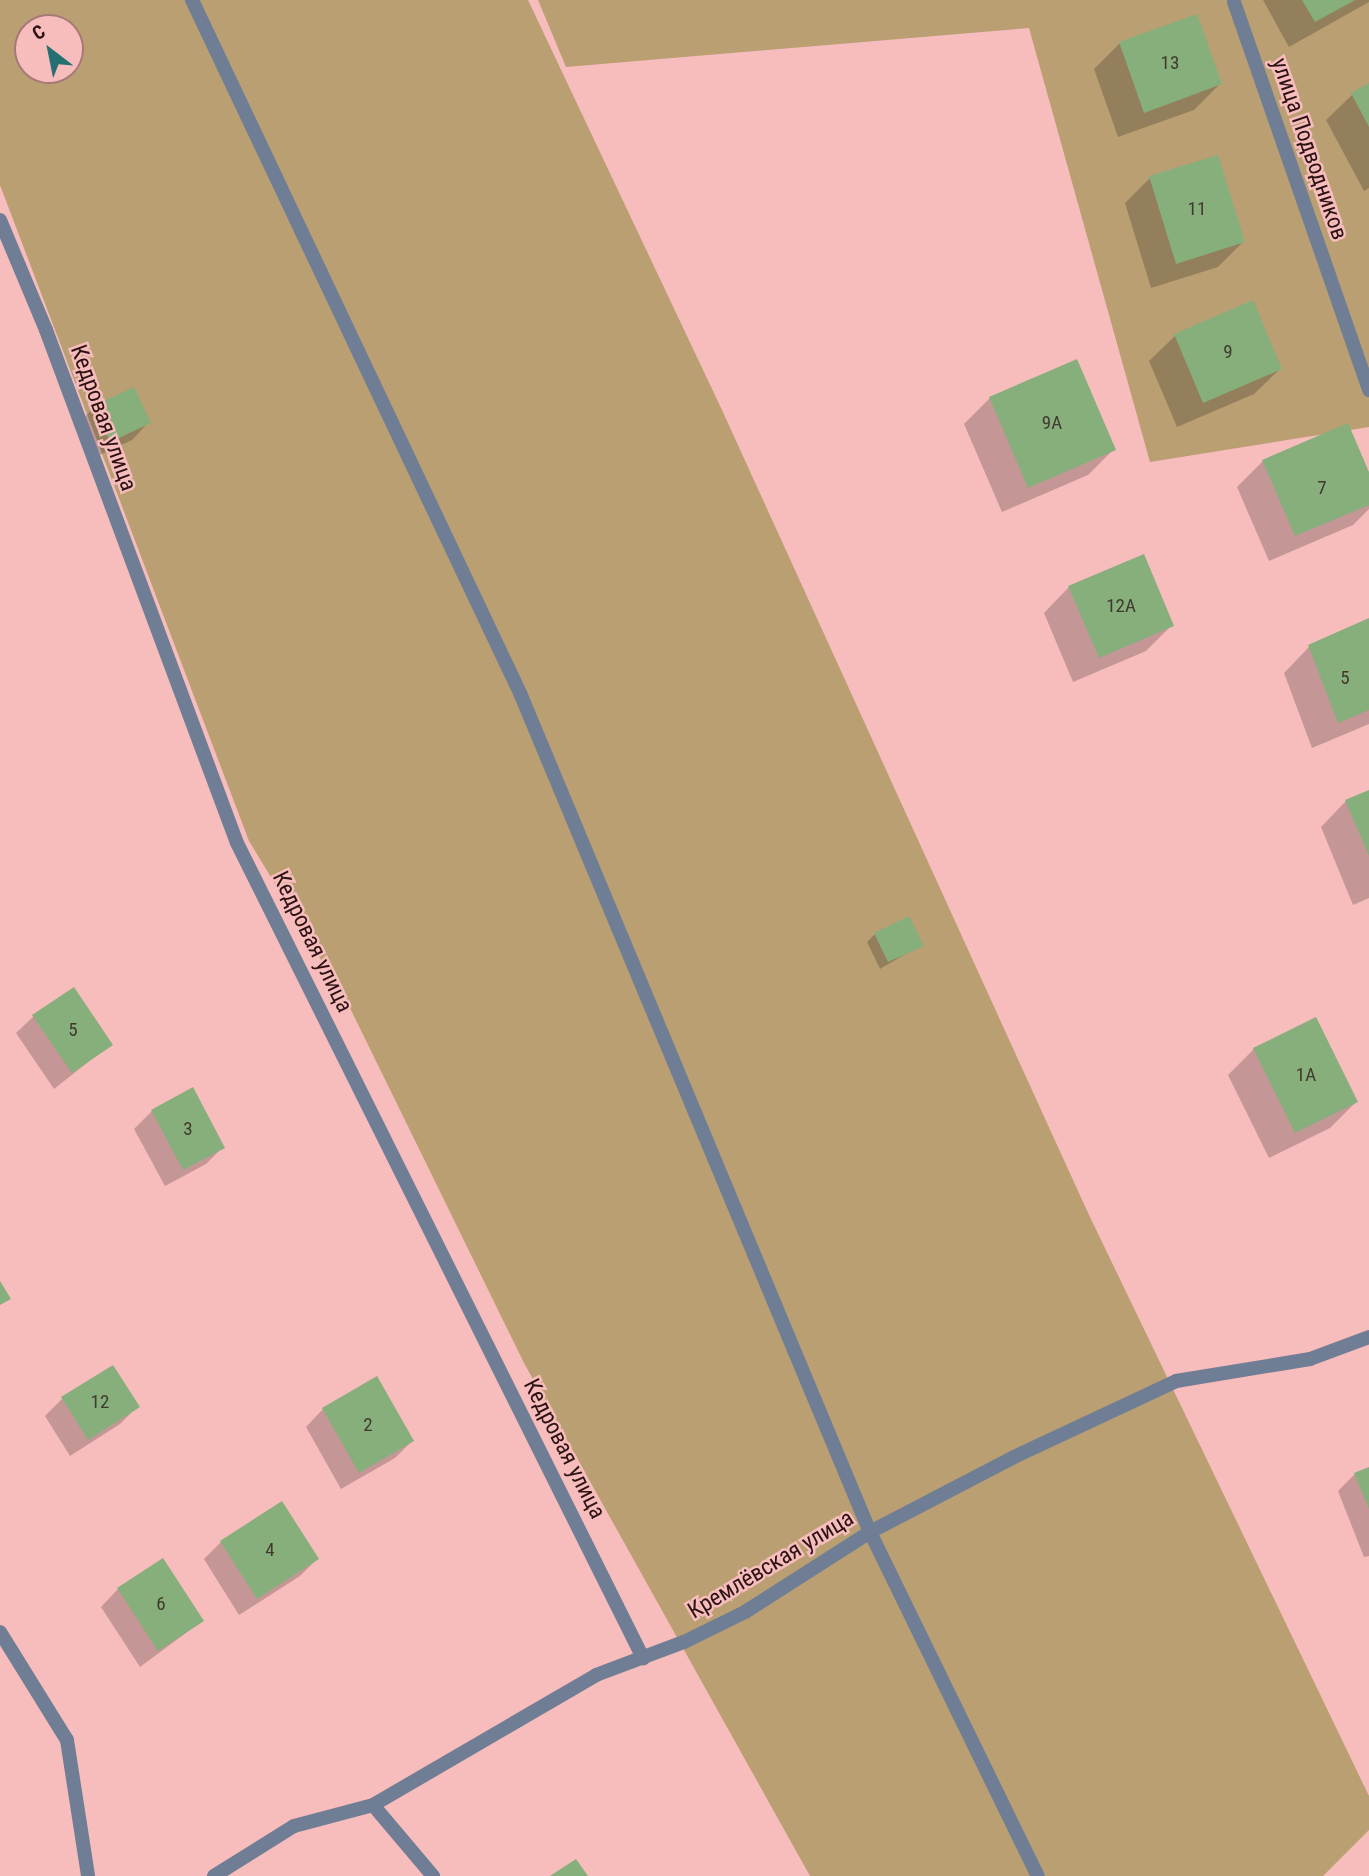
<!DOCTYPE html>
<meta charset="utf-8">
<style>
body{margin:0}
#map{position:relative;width:1369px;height:1876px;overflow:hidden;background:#f7bcbc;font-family:"Roboto Condensed",sans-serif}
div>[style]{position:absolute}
.green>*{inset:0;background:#ba9f73}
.shadow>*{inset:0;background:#0003}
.building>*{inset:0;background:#86af7c}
.service>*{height:14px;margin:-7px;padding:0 7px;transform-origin:7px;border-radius:7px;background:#707e95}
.minor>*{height:14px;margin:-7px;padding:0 7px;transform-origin:7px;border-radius:7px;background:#707e95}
span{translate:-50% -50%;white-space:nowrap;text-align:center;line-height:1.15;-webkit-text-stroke:5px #f7bcbc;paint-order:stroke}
.number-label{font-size:19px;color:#42392d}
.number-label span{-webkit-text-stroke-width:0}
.street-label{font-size:23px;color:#2c1213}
.north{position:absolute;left:14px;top:14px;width:70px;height:70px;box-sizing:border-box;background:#f7bcbc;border:2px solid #a67878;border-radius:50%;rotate:328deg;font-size:19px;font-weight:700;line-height:28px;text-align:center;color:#2c1213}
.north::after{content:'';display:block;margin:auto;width:24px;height:32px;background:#247073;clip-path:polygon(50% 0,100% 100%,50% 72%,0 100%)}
</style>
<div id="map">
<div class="green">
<div style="clip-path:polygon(evenodd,0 0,528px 0,722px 410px,1089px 1215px,1369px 1796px,1369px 1830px,1323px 1876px,810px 1876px,524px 1363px,349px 1006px,249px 841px,0 185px,0 0,28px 28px,70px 28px,70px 70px,28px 70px,28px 28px)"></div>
<div style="clip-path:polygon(538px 0,1369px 0,1369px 427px,1150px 462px,1029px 28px,566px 67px)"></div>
</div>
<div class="shadow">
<div style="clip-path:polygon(1263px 0,1369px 0,1369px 2px,1289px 47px)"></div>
<div style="clip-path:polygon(1196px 16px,1220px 84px,1194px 110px,1118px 137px,1094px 69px,1119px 44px)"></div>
<div style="clip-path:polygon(1369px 85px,1369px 188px,1364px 191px,1326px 120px,1352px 95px)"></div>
<div style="clip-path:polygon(1150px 178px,1243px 242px,1218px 267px,1151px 288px,1125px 203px)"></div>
<div style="clip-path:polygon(1175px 336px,1280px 369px,1254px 394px,1177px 427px,1149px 361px)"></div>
<div style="clip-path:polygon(990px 398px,1114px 449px,1088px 475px,1002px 512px,964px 424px)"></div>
<div style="clip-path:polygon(94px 407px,149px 422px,132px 440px,93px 458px,77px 425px)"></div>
<div style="clip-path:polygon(1263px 461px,1369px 477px,1369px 509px,1353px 525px,1269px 561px,1237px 487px)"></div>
<div style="clip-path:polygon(1069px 587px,1172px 625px,1146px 651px,1073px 682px,1044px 613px)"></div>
<div style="clip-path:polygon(1369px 620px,1369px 724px,1312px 748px,1284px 673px,1309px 647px)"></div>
<div style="clip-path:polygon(1369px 792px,1369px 898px,1353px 905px,1321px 827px,1346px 801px)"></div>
<div style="clip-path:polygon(875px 934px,921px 945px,880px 969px,867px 942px)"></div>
<div style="clip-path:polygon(34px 1016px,111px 1044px,54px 1089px,16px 1033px)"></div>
<div style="clip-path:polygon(1254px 1049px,1356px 1102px,1330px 1128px,1269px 1158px,1228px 1075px)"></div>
<div style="clip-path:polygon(192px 1089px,223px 1147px,206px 1164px,165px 1186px,134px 1129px,152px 1111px)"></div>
<div style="clip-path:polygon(112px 1367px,137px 1407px,120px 1424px,70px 1456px,45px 1416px,62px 1399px)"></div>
<div style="clip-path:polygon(323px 1409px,412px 1441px,395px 1458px,341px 1489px,306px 1427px)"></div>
<div style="clip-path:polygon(1369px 1469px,1369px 1556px,1364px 1557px,1338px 1491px,1355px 1474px)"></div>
<div style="clip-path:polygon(221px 1542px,317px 1559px,300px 1576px,239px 1615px,204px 1559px)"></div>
<div style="clip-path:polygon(118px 1589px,202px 1621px,140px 1667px,101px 1607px)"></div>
</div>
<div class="building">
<div style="clip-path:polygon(1302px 0,1355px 0,1315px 22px)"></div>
<div style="clip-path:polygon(1197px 14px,1222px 84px,1144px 113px,1119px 42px)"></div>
<div style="clip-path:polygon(1369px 83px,1369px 127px,1351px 93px)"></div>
<div style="clip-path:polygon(1218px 155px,1245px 242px,1176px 264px,1149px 176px)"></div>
<div style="clip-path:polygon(1253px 300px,1282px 369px,1203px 403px,1174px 334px)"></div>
<div style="clip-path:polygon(1077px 359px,1116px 450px,1028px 488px,989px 397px)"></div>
<div style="clip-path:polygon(134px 387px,151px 423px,110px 442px,93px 406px)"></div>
<div style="clip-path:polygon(1348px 423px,1369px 472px,1369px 505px,1295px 536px,1262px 460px)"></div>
<div style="clip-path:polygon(1144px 554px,1174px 626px,1099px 658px,1068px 586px)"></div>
<div style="clip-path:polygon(1369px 618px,1369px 710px,1338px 723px,1308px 645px)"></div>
<div style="clip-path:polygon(1369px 790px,1369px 856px,1345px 800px)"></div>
<div style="clip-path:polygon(909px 916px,924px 946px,888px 962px,874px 933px)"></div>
<div style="clip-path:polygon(74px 987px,113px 1045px,72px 1073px,32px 1015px)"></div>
<div style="clip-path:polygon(1316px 1017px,1358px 1102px,1295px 1133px,1253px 1048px)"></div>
<div style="clip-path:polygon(193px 1087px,225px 1148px,183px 1170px,151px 1110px)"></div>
<div style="clip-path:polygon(0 1281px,11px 1299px,0 1305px)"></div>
<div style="clip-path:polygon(113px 1365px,140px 1407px,88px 1440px,61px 1397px)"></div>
<div style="clip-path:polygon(377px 1376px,414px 1441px,359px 1473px,322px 1408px)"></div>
<div style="clip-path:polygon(1369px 1467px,1369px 1509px,1354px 1473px)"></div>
<div style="clip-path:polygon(282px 1501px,319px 1559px,257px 1599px,220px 1541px)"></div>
<div style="clip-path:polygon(163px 1558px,204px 1621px,158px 1651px,117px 1588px)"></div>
<div style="clip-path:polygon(576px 1859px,588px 1876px,550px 1876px)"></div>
</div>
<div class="service">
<div style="left:192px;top:0;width:767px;rotate:64.67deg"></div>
<div style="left:520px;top:693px;width:909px;rotate:67.36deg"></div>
<div style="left:870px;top:1532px;width:383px;rotate:64deg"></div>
<div style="left:1234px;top:2px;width:411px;rotate:70.8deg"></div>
<div style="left:0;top:220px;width:119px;rotate:67.3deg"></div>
<div style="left:46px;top:330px;width:547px;rotate:69.58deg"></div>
<div style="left:237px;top:843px;width:911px;rotate:63.52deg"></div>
<div style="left:373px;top:1805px;width:93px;rotate:49.8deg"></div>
</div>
<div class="minor">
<div style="left:0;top:1632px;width:127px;rotate:58.2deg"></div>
<div style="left:67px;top:1740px;width:138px;rotate:81.2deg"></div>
<div style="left:214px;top:1876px;width:94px;rotate:-32deg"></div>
<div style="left:294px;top:1826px;width:82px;rotate:-14.9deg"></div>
<div style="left:373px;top:1805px;width:258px;rotate:-30.2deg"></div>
<div style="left:596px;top:1675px;width:94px;rotate:-20.6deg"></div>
<div style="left:684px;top:1642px;width:68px;rotate:-26.2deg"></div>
<div style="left:745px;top:1612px;width:148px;rotate:-32.6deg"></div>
<div style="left:870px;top:1532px;width:162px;rotate:-27.5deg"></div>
<div style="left:1014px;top:1457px;width:179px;rotate:-25.1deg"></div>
<div style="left:1176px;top:1381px;width:136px;rotate:-9.3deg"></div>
<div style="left:1310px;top:1359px;width:63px;rotate:-20.4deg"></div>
</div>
<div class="number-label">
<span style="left:1170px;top:63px">13</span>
<span style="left:1197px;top:209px">11</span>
<span style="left:1228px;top:352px">9</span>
<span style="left:1052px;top:423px">9А</span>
<span style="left:1322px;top:488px">7</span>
<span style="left:1121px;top:606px">12А</span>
<span style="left:1345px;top:678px">5</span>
<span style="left:73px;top:1030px">5</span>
<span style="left:1306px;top:1075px">1А</span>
<span style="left:188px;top:1129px">3</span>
<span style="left:100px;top:1402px">12</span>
<span style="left:368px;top:1425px">2</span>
<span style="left:270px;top:1550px">4</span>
<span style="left:161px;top:1604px">6</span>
</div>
<div class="street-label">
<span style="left:1309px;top:149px;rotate:71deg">улица Подводников</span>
<span style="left:103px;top:418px;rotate:70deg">Кедровая улица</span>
<span style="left:312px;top:942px;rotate:64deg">Кедровая улица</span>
<span style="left:564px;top:1449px;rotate:63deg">Кедровая улица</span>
<span style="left:771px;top:1565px;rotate:-31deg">Кремлёвская улица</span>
</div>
<div class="north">С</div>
</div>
